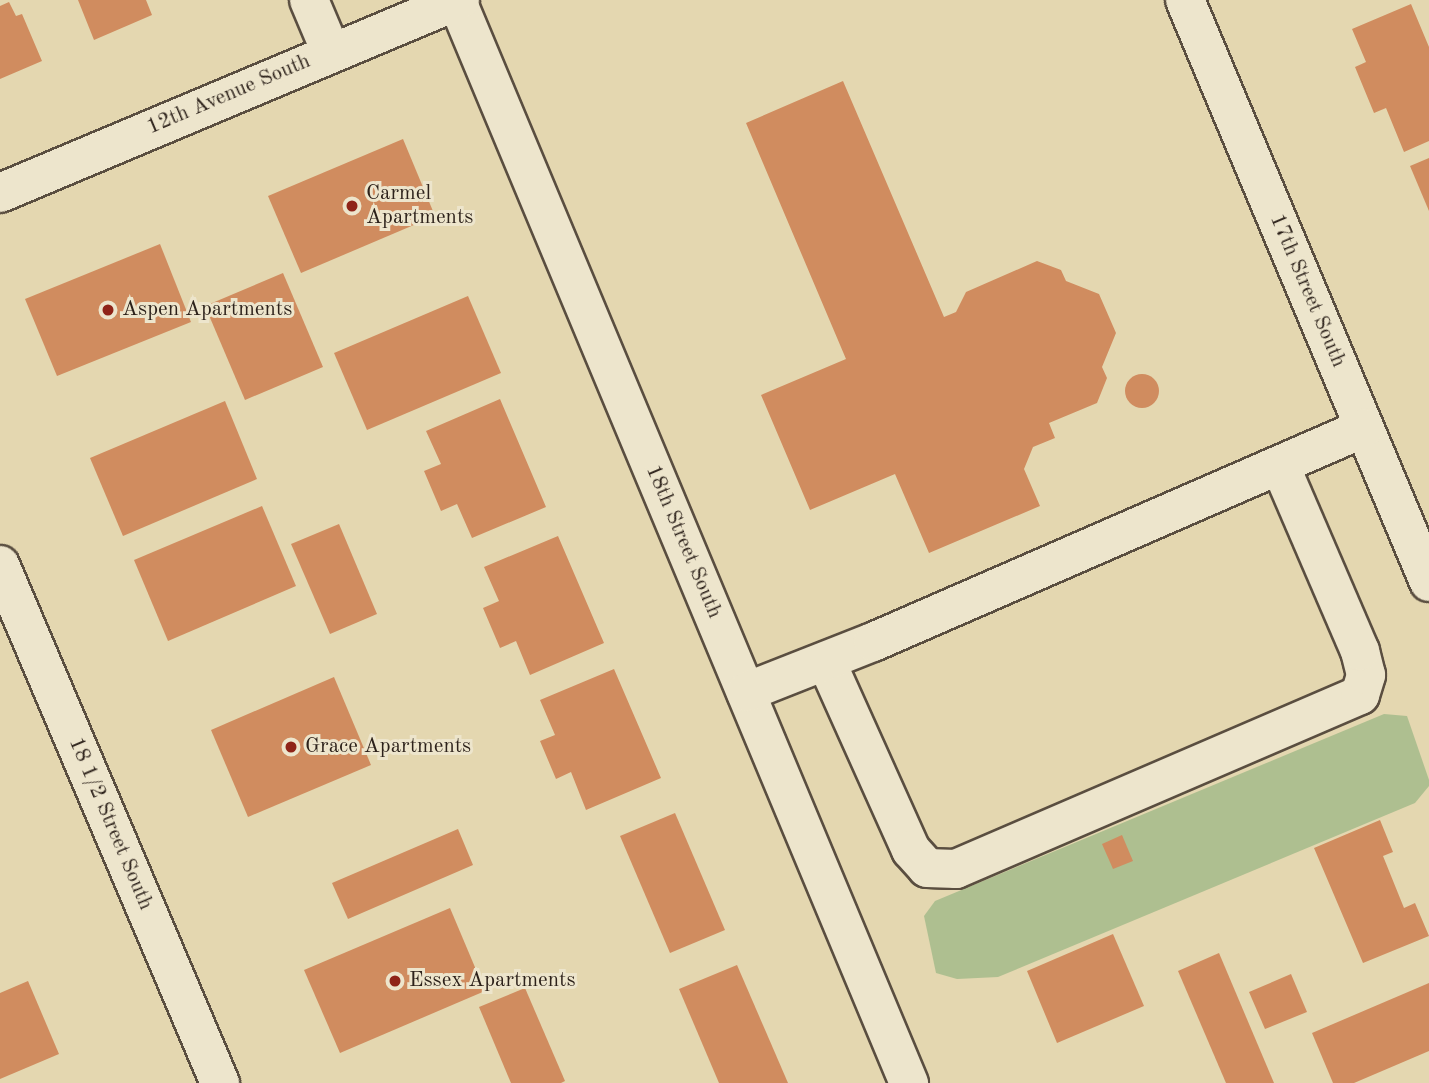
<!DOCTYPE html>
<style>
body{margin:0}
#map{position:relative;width:1429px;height:1083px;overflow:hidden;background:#e4d7b0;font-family:"Old Standard TT",serif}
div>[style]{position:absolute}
.green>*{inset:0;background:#aebf90}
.building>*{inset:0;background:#d08c5f}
.round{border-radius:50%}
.roads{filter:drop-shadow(2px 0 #5a4e40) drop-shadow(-2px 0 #5a4e40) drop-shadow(0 2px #5a4e40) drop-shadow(0 -2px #5a4e40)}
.minor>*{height:38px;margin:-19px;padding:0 19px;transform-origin:19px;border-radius:19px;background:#ede5cc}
.dots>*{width:19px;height:19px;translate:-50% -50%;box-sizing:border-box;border:4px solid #ede5cc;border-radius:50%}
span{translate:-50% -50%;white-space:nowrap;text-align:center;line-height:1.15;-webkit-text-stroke:6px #ede5cc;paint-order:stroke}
.street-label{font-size:21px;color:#2c211a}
.poi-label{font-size:21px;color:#2c211a}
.left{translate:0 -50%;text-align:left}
</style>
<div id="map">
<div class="green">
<div style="clip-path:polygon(1384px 714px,1407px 716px,1429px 780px,1429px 786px,1415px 803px,998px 977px,957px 979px,936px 973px,924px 916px,935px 901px)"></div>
</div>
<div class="building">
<div style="clip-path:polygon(78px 0,146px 0,152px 15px,94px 40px)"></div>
<div style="clip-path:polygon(9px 2px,16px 16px,22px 14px,42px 61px,0 79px,0 6px)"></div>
<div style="clip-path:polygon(1411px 4px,1429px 47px,1429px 141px,1404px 152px,1386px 108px,1374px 113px,1355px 67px,1366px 62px,1352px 29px)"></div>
<div style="clip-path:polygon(843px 81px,944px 317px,956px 312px,966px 292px,1037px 261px,1061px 270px,1066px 281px,1099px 294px,1116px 333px,1102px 367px,1107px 378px,1097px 403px,1049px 423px,1055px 438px,1033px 447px,1024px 469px,1040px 506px,929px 553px,895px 474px,810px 510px,761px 395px,846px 359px,746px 123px)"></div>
<div style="clip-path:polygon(403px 139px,435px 216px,301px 273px,268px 196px)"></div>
<div style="clip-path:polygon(1429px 158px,1429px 211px,1410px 166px)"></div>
<div style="clip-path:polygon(160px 244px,191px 322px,57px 376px,25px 299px)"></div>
<div style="clip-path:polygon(283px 273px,323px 367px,245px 400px,205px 306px)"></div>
<div style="clip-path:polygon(468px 296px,501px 373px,367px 430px,334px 353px)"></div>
<div class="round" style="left:1125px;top:374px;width:34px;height:34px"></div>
<div style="clip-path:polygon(500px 399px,546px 507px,472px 538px,457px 504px,441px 511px,424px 471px,441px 464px,426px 431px)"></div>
<div style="clip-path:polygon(225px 401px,257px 479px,123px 536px,90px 458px)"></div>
<div style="clip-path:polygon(262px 506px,296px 586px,168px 641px,134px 560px)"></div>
<div style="clip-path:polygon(339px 524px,377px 614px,330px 634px,291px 544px)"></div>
<div style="clip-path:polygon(558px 536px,604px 643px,530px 675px,516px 641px,500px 648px,483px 608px,499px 601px,484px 567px)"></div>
<div style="clip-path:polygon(614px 669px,661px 778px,586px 810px,571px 772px,556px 779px,540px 741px,555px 735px,540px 700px)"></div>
<div style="clip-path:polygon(334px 677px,371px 765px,248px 817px,211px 730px)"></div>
<div style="clip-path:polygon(675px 813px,725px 930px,670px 953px,620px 836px)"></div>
<div style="clip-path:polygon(1380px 820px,1393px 852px,1383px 856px,1404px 908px,1415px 903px,1429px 936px,1363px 963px,1314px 848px)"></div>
<div style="clip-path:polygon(458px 829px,473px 865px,348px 919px,332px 883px)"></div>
<div style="clip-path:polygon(1122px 835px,1133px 861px,1113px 869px,1102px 844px)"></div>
<div style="clip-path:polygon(450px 908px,485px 991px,340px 1053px,304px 970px)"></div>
<div style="clip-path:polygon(1113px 934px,1144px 1006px,1057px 1043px,1027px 971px)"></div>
<div style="clip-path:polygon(1219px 953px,1274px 1083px,1226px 1083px,1178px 971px)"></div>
<div style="clip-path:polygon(737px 965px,788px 1083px,719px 1083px,679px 989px)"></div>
<div style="clip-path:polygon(1291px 974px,1307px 1012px,1265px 1029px,1249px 992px)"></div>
<div style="clip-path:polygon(28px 981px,59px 1054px,0 1079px,0 993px)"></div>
<div style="clip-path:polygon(1429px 983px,1429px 1051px,1354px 1083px,1333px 1083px,1312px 1033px)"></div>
<div style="clip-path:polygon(525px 988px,565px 1081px,561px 1083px,511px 1083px,479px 1007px)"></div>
</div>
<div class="roads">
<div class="minor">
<div style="left:309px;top:0;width:56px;rotate:67.1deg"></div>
<div style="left:1185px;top:0;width:631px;rotate:67.25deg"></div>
<div style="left:457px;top:1px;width:1173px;rotate:67.33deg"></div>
<div style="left:0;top:193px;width:499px;rotate:-22.8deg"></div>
<div style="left:0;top:565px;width:563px;rotate:66.99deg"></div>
<div style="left:826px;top:661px;width:207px;rotate:65.8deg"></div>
<div style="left:911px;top:850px;width:24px;rotate:48deg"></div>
<div style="left:927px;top:868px;width:29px;rotate:2deg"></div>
<div style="left:956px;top:869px;width:440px;rotate:-23.3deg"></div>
<div style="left:1360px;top:695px;width:21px;rotate:-73deg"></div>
<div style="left:1366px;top:675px;width:25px;rotate:-104deg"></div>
<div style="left:1360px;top:651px;width:202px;rotate:-113.3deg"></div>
<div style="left:746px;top:692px;width:136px;rotate:-21.5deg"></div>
<div style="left:873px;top:642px;width:536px;rotate:-23.55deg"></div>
</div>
</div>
<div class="dots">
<div style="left:352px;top:206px;background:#8f2418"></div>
<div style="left:108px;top:310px;background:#8f2418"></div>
<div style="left:291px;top:747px;background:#8f2418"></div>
<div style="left:395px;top:981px;background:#8f2418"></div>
</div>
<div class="street-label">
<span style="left:229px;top:95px;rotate:-23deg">12th Avenue South</span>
<span style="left:1307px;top:291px;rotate:67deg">17th Street South</span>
<span style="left:683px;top:542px;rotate:67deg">18th Street South</span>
<span style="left:110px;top:824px;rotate:67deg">18 1/2 Street South</span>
</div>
<div class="poi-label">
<span class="left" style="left:366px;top:206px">Carmel<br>Apartments</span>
<span class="left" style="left:122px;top:310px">Aspen Apartments</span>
<span class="left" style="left:305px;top:747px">Grace Apartments</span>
<span class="left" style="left:409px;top:981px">Essex Apartments</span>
</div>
</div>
